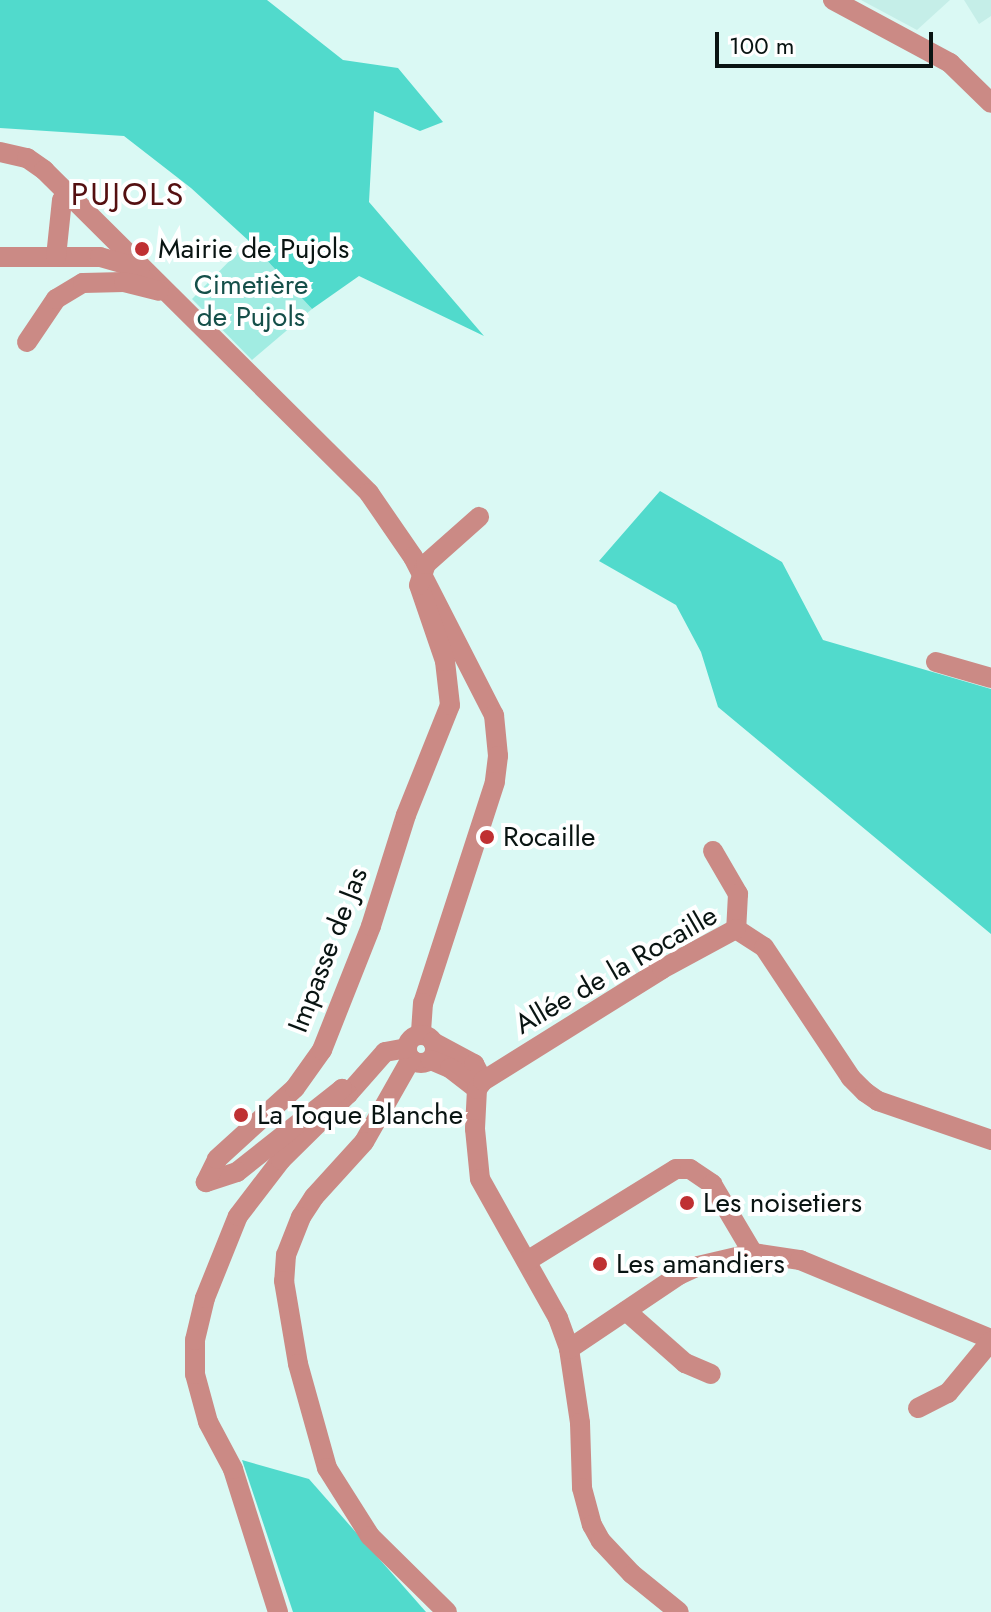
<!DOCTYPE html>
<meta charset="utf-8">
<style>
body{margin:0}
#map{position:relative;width:991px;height:1612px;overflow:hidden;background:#daf9f4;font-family:Jost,sans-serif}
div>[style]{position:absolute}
.built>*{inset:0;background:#c5eee8}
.green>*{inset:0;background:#a1ece2}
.forest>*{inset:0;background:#51dacc}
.minor>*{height:20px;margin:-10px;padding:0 10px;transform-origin:10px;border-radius:10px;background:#cb8a85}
.minor>.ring{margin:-10px;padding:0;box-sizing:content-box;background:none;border:20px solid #cb8a85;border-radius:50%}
.dots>*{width:22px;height:22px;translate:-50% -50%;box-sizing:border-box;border:4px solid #fff;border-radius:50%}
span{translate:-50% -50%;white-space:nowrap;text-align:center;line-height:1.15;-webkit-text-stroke:8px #fff;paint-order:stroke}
.poi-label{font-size:28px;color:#091412}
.left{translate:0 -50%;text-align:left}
.park-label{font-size:28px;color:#154f49}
.street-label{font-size:28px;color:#091412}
.quarter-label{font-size:32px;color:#540f10;letter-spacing:2px}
.scale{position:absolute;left:715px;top:32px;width:218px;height:36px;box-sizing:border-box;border:4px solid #091412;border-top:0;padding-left:10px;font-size:24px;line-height:28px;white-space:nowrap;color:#091412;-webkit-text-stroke:6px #fff;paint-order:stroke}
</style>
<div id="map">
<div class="built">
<div style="clip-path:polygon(861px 0,950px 0,917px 30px)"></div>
<div style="clip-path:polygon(964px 0,991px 0,991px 16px,979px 24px)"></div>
</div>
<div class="green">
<div style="clip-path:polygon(249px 241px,312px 309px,252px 360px,192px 299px)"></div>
</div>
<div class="forest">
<div style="clip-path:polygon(0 0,267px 0,343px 60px,398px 68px,443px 122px,420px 131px,374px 111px,369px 202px,484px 336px,359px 276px,312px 309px,249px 241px,191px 188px,124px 136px,0 128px)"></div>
<div style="clip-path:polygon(660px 491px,782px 562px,823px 640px,991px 689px,991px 934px,718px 707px,701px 652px,676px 605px,599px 561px)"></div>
<div style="clip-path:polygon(242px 1460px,309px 1479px,426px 1612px,293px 1612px)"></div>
</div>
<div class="minor">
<div style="left:833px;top:0;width:133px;rotate:28.3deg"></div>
<div style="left:950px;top:63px;width:57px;rotate:44.3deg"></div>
<div style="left:0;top:152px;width:28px;rotate:13deg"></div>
<div style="left:27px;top:158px;width:21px;rotate:35deg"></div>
<div style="left:44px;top:170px;width:458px;rotate:44.8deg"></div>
<div style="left:369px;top:493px;width:78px;rotate:55.5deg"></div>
<div style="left:413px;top:557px;width:178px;rotate:62.9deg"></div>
<div style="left:494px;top:715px;width:41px;rotate:84.4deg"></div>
<div style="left:498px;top:756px;width:26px;rotate:97deg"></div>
<div style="left:495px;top:782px;width:232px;rotate:108deg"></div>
<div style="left:423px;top:1003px;width:32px;rotate:94deg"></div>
<div style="left:0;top:257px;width:100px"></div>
<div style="left:100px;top:257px;width:41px;rotate:15.8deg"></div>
<div style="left:56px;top:257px;width:57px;rotate:-84deg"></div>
<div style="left:62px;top:200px;width:6px;rotate:-45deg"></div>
<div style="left:27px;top:342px;width:52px;rotate:-56deg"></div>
<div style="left:56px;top:299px;width:31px;rotate:-31deg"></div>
<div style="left:83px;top:283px;width:41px;rotate:-1.4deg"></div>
<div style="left:124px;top:282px;width:36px;rotate:14deg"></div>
<div style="left:936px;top:662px;width:57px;rotate:16.2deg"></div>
<div style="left:713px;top:851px;width:50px;rotate:59.8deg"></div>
<div style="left:738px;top:894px;width:35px;rotate:93deg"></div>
<div style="left:736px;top:929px;width:33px;rotate:33deg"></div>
<div style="left:764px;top:947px;width:157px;rotate:56.4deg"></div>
<div style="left:851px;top:1078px;width:20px;rotate:45deg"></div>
<div style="left:865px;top:1092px;width:16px;rotate:35deg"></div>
<div style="left:878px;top:1101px;width:120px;rotate:19deg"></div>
<div class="ring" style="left:407px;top:1035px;width:8px;height:8px"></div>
<div style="left:433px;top:1042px;width:47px;rotate:28.2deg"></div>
<div style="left:474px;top:1064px;width:19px;rotate:62deg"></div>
<div style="left:411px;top:1059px;width:95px;rotate:119.5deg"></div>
<div style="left:364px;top:1142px;width:74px;rotate:132.3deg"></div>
<div style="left:314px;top:1197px;width:24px;rotate:123deg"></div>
<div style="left:301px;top:1217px;width:41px;rotate:111.5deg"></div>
<div style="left:286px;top:1255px;width:26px;rotate:94deg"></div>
<div style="left:284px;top:1281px;width:84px;rotate:80.4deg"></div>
<div style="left:298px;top:1364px;width:108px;rotate:74.4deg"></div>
<div style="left:327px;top:1468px;width:80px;rotate:57.7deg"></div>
<div style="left:370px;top:1536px;width:108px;rotate:44.6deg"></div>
<div style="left:431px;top:1060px;width:21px;rotate:23deg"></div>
<div style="left:450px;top:1068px;width:34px;rotate:38deg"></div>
<div style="left:477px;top:1089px;width:40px;rotate:92.9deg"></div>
<div style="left:475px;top:1129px;width:50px;rotate:84.3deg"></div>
<div style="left:480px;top:1179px;width:159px;rotate:60.7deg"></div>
<div style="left:558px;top:1318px;width:33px;rotate:70deg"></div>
<div style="left:569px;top:1349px;width:75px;rotate:81.5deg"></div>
<div style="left:580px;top:1423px;width:65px;rotate:88.2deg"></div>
<div style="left:582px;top:1488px;width:38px;rotate:75deg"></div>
<div style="left:592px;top:1525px;width:18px;rotate:61deg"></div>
<div style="left:601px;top:1541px;width:45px;rotate:46.8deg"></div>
<div style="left:632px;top:1574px;width:60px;rotate:39deg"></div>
<div style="left:477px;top:1089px;width:10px;rotate:-53deg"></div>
<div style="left:483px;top:1081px;width:211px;rotate:-32deg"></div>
<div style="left:662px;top:969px;width:84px;rotate:-28.4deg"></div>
<div style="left:348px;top:1094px;width:56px;rotate:-48.6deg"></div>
<div style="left:385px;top:1052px;width:22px;rotate:-10deg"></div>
<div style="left:527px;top:1261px;width:175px;rotate:-31.7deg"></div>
<div style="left:676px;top:1169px;width:14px"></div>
<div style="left:690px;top:1169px;width:27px;rotate:34deg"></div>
<div style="left:712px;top:1184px;width:80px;rotate:59.3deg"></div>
<div style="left:626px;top:1311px;width:79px;rotate:41.4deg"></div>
<div style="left:685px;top:1363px;width:28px;rotate:23deg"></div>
<div style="left:569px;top:1349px;width:133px;rotate:-33.9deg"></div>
<div style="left:679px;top:1275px;width:21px;rotate:-25deg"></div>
<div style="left:698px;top:1266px;width:57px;rotate:-13.3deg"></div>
<div style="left:753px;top:1253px;width:48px;rotate:8.5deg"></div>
<div style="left:800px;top:1260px;width:207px;rotate:22.5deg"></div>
<div style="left:918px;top:1408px;width:34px;rotate:-27deg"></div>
<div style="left:948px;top:1393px;width:67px;rotate:-50.4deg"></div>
<div style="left:278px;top:1612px;width:150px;rotate:-107.5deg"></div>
<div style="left:233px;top:1469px;width:53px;rotate:-118deg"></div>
<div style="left:208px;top:1422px;width:50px;rotate:-105.2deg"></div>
<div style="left:195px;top:1374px;width:34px;rotate:-90deg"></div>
<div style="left:195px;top:1340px;width:43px;rotate:-76.6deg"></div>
<div style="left:205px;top:1298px;width:88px;rotate:-68.1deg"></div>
<div style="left:238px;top:1216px;width:71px;rotate:-52.5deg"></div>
<div style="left:281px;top:1160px;width:94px;rotate:-44.6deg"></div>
<div style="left:348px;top:1094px;width:8px;rotate:-140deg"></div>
<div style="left:342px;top:1089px;width:134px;rotate:141.7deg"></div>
<div style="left:237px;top:1172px;width:33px;rotate:162deg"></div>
<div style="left:206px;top:1182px;width:25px;rotate:-64deg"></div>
<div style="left:217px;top:1159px;width:105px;rotate:-42.3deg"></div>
<div style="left:295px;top:1088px;width:47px;rotate:-54.6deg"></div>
<div style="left:322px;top:1050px;width:133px;rotate:-68.4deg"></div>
<div style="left:371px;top:926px;width:116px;rotate:-72.5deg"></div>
<div style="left:406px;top:815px;width:118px;rotate:-68.2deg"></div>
<div style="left:450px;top:705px;width:44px;rotate:-96.5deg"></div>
<div style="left:445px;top:661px;width:80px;rotate:-108.9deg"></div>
<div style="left:419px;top:585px;width:22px;rotate:-72deg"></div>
<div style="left:426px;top:564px;width:71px;rotate:-41.6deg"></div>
</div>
<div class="dots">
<div style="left:142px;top:249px;background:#bf3032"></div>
<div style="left:487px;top:837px;background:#bf3032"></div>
<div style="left:241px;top:1115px;background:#bf3032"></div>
<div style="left:687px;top:1203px;background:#bf3032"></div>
<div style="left:600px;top:1264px;background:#bf3032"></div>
</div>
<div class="poi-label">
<span class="left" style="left:158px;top:249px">Mairie de Pujols</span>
<span class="left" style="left:503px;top:837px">Rocaille</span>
<span class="left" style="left:257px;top:1115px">La Toque Blanche</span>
<span class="left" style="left:703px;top:1203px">Les noisetiers</span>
<span class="left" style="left:616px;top:1264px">Les amandiers</span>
</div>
<div class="park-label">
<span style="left:251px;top:301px">Cimetière<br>de Pujols</span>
</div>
<div class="street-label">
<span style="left:328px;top:950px;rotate:-69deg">Impasse de Jas</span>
<span style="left:616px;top:970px;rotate:-30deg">Allée de la Rocaille</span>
</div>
<div class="quarter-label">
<span style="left:128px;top:194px">PUJOLS</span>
</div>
<div class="scale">100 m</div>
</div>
